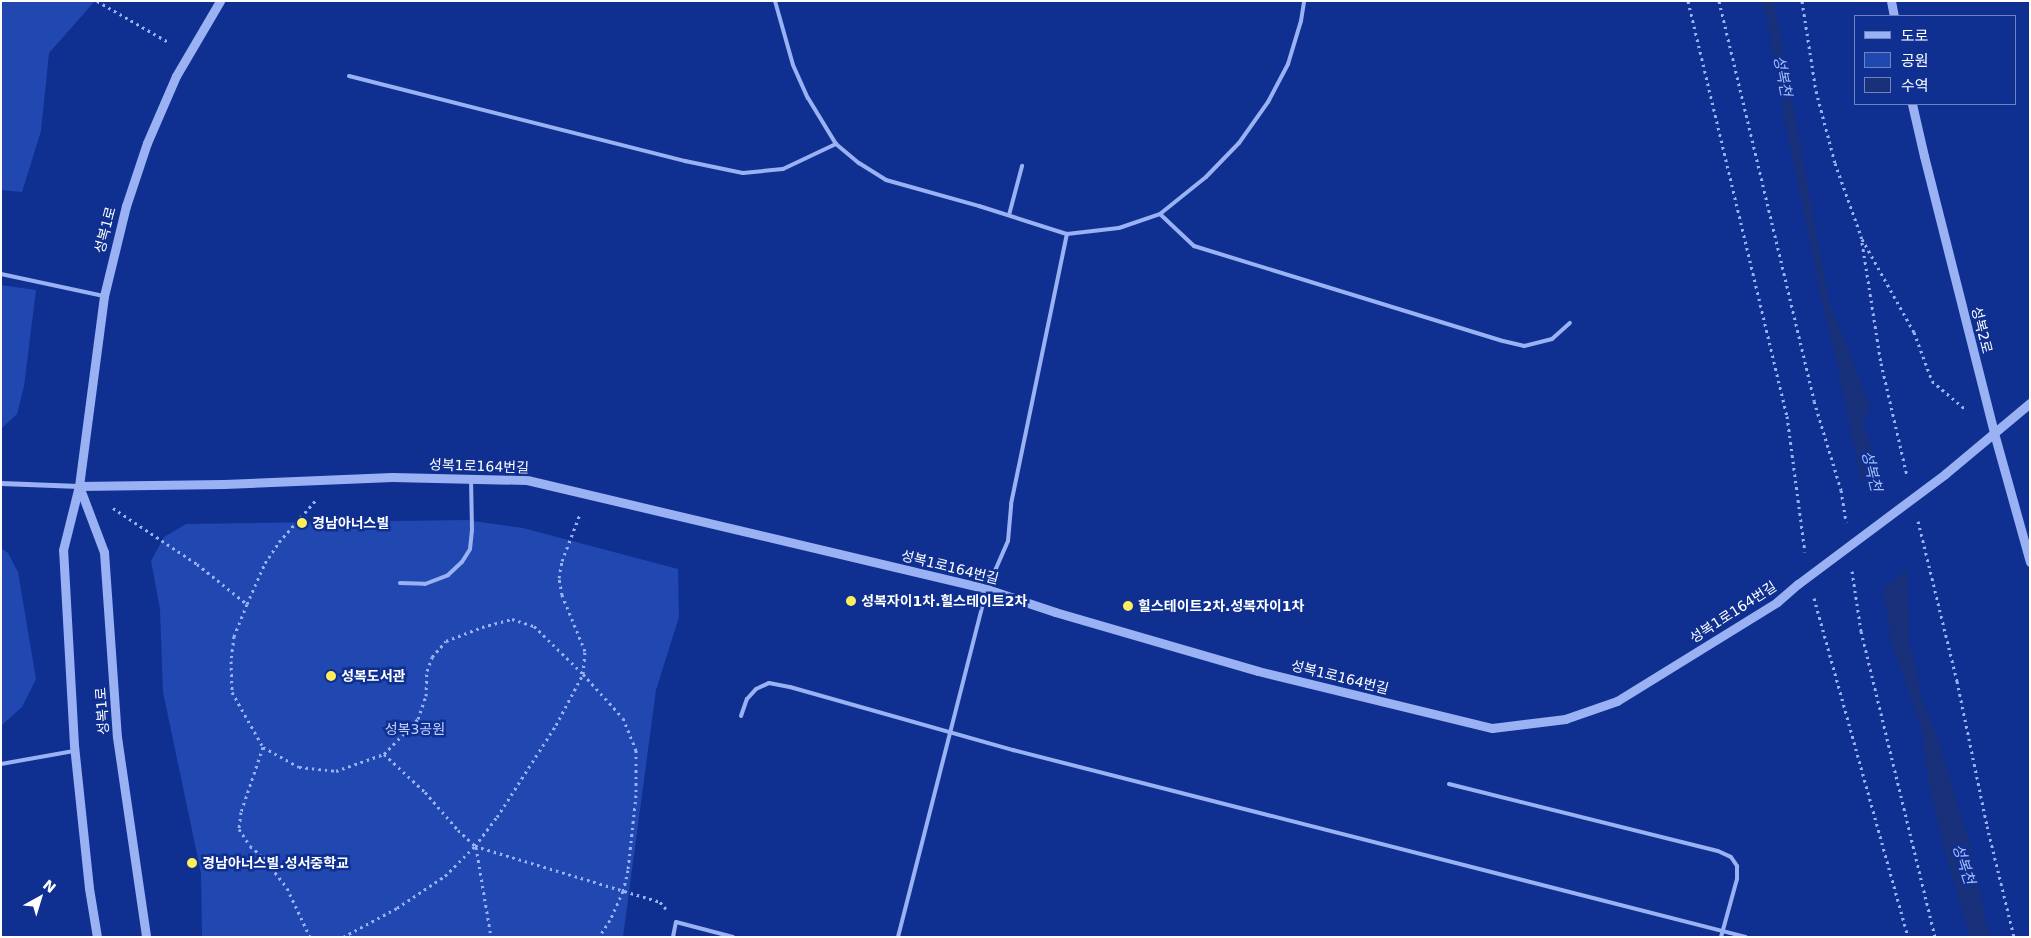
<!DOCTYPE html>
<meta charset="utf-8">
<style>
body{margin:0}
#map{position:relative;width:2031px;height:938px;overflow:hidden;background:#0f3090;font-family:"DejaVu Sans","Noto Sans KR",sans-serif}
div>[style]{position:absolute}
.green>*{inset:0;background:#2147b0}
.water>*{inset:0;background:#19317a}
.pier>*{inset:0;background:#0f3090}
.path>*{height:3px;margin-top:-1.5px;transform-origin:0;background:repeating-linear-gradient(90deg,#9ab2f3 0 2.5px,transparent 0 6.5px)}
.service>*{height:4px;margin:-2px;padding:0 2px;transform-origin:2px;border-radius:2px;background:#9ab2f3}
.minor>*{height:5px;margin:-2.5px;padding:0 2.5px;transform-origin:2.5px;border-radius:2.5px;background:#9ab2f3}
.tertiary>*{height:9px;margin:-4.5px;padding:0 4.5px;transform-origin:4.5px;border-radius:4.5px;background:#9ab2f3}
.tertiary-bridge>*{height:9px;margin:-4.5px;padding:0 4.5px;transform-origin:4.5px;border-radius:4.5px;background:#9ab2f3}
.dots>*{width:14px;height:14px;translate:-50% -50%;box-sizing:border-box;border:2px solid #0f3090;border-radius:50%}
span{translate:-50% -50%;white-space:nowrap;text-align:center;line-height:1.15;-webkit-text-stroke:5px #0f3090;paint-order:stroke}
.street-label{font-size:14px;color:#fff}
.poi-label{font-size:14px;color:#fff;font-weight:700}
.left{translate:0 -50%;text-align:left}
.park-label{font-size:14px;color:#c1d1fe}
.water-label{font-size:15px;color:#a5bdfa;font-style:italic}
.frame{position:absolute;inset:0;border:2px solid #fff;pointer-events:none}
.legend{position:absolute;left:1854px;top:15px;width:162px;height:90px;box-sizing:border-box;background:#0f3090;border:1px solid #6f83bc;margin:0;padding:6px 9px;list-style:none;font-size:15px;color:#fff}
.legend li{display:flex;align-items:center;gap:10px;height:25px}
.legend b{width:25px;border:1px solid #6f83bc}
.north{position:absolute;left:15px;top:873px;width:50px;height:50px;-webkit-text-stroke:4px #0f3090;paint-order:stroke;rotate:39deg;font-size:14px;font-weight:700;line-height:20px;text-align:center;color:#fff}
.north::after{content:'';display:block;margin:auto;width:18px;height:22px;background:#fff;clip-path:polygon(50% 0,100% 100%,50% 72%,0 100%)}
</style>
<div id="map">
<div class="green">
<div style="clip-path:polygon(1px 1px,95px 1px,49px 53px,41px 131px,22px 192px,1px 190px)"></div>
<div style="clip-path:polygon(1px 285px,36px 290px,24px 386px,17px 414px,1px 429px)"></div>
<div style="clip-path:polygon(466px 520px,523px 528px,678px 569px,679px 617px,656px 690px,623px 937px,202px 937px,201px 873px,163px 692px,160px 609px,151px 561px,164px 537px,186px 524px)"></div>
<div style="clip-path:polygon(1px 548px,8px 553px,18px 572px,36px 679px,22px 707px,1px 726px)"></div>
</div>
<div class="water">
<div style="clip-path:polygon(1761px 1px,1774px 1px,1829px 301px,1870px 406px,1863px 423px,1907px 555px,1909px 642px,1916px 666px,1921px 697px,1936px 734px,1971px 847px,1989px 937px,1970px 937px,1944px 848px,1929px 786px,1921px 727px,1891px 642px,1885px 599px,1835px 353px,1822px 303px,1784px 117px,1767px 17px)"></div>
</div>
<div class="pier">
<div style="clip-path:polygon(1881px 468px,1910px 554px,1910px 567px,1881px 591px,1859px 487px)"></div>
</div>
<div class="path">
<div style="left:97px;top:1px;width:84px;rotate:29.9deg"></div>
<div style="left:1688px;top:1px;width:427px;rotate:76.6deg"></div>
<div style="left:1787px;top:416px;width:137px;rotate:82.5deg"></div>
<div style="left:1719px;top:1px;width:411px;rotate:76.6deg"></div>
<div style="left:1814px;top:401px;width:93px;rotate:73.1deg"></div>
<div style="left:1841px;top:490px;width:33px;rotate:81deg"></div>
<div style="left:1802px;top:1px;width:91px;rotate:81.2deg"></div>
<div style="left:1816px;top:91px;width:74px;rotate:75.2deg"></div>
<div style="left:1835px;top:163px;width:77px;rotate:70.4deg"></div>
<div style="left:1861px;top:236px;width:129px;rotate:81.1deg"></div>
<div style="left:1881px;top:363px;width:116px;rotate:77deg"></div>
<div style="left:1862px;top:239px;width:107px;rotate:60.8deg"></div>
<div style="left:1914px;top:332px;width:52px;rotate:69.8deg"></div>
<div style="left:1932px;top:381px;width:42px;rotate:40.2deg"></div>
<div style="left:113px;top:508px;width:101px;rotate:33.7deg"></div>
<div style="left:197px;top:564px;width:64px;rotate:38.7deg"></div>
<div style="left:247px;top:604px;width:35px;rotate:112deg"></div>
<div style="left:234px;top:636px;width:25px;rotate:97deg"></div>
<div style="left:231px;top:661px;width:31px;rotate:88deg"></div>
<div style="left:232px;top:692px;width:63px;rotate:60.6deg"></div>
<div style="left:263px;top:747px;width:41px;rotate:29.1deg"></div>
<div style="left:299px;top:767px;width:37px;rotate:6deg"></div>
<div style="left:336px;top:771px;width:51px;rotate:-19.5deg"></div>
<div style="left:384px;top:754px;width:49px;rotate:-45.8deg"></div>
<div style="left:418px;top:719px;width:24px;rotate:-71deg"></div>
<div style="left:426px;top:696px;width:25px;rotate:-88deg"></div>
<div style="left:427px;top:671px;width:15px;rotate:-70deg"></div>
<div style="left:432px;top:657px;width:21px;rotate:-49deg"></div>
<div style="left:446px;top:641px;width:39px;rotate:-21deg"></div>
<div style="left:482px;top:627px;width:31px;rotate:-15deg"></div>
<div style="left:512px;top:619px;width:23px;rotate:18deg"></div>
<div style="left:534px;top:626px;width:69px;rotate:44.4deg"></div>
<div style="left:583px;top:674px;width:59px;rotate:47.7deg"></div>
<div style="left:623px;top:718px;width:35px;rotate:68deg"></div>
<div style="left:636px;top:750px;width:45px;rotate:90deg"></div>
<div style="left:636px;top:795px;width:75px;rotate:96.1deg"></div>
<div style="left:628px;top:870px;width:22px;rotate:103deg"></div>
<div style="left:623px;top:891px;width:32px;rotate:114deg"></div>
<div style="left:610px;top:920px;width:20px;rotate:123deg"></div>
<div style="left:1918px;top:521px;width:165px;rotate:76.3deg"></div>
<div style="left:1957px;top:681px;width:148px;rotate:78.3deg"></div>
<div style="left:1987px;top:826px;width:114px;rotate:76.3deg"></div>
<div style="left:1852px;top:571px;width:61px;rotate:81.5deg"></div>
<div style="left:1861px;top:631px;width:315px;rotate:76.4deg"></div>
<div style="left:1814px;top:598px;width:352px;rotate:74.5deg"></div>
<div style="left:247px;top:604px;width:45px;rotate:-66.3deg"></div>
<div style="left:265px;top:563px;width:25px;rotate:-56deg"></div>
<div style="left:279px;top:542px;width:55px;rotate:-48.7deg"></div>
<div style="left:263px;top:747px;width:69px;rotate:108.7deg"></div>
<div style="left:241px;top:812px;width:17px;rotate:97deg"></div>
<div style="left:239px;top:829px;width:20px;rotate:57deg"></div>
<div style="left:250px;top:846px;width:17px;rotate:40deg"></div>
<div style="left:263px;top:857px;width:39px;rotate:52deg"></div>
<div style="left:287px;top:888px;width:54px;rotate:64.9deg"></div>
<div style="left:384px;top:754px;width:56px;rotate:42.8deg"></div>
<div style="left:425px;top:792px;width:50px;rotate:49deg"></div>
<div style="left:458px;top:830px;width:23px;rotate:43deg"></div>
<div style="left:475px;top:846px;width:193px;rotate:16.8deg"></div>
<div style="left:660px;top:902px;width:9px;rotate:49deg"></div>
<div style="left:476px;top:847px;width:91px;rotate:80.5deg"></div>
<div style="left:343px;top:937px;width:61px;rotate:-28.2deg"></div>
<div style="left:397px;top:908px;width:58px;rotate:-33.7deg"></div>
<div style="left:445px;top:876px;width:42px;rotate:-45deg"></div>
<div style="left:475px;top:846px;width:36px;rotate:-53deg"></div>
<div style="left:497px;top:817px;width:109px;rotate:-57.3deg"></div>
<div style="left:556px;top:725px;width:58px;rotate:-62.1deg"></div>
<div style="left:583px;top:674px;width:23px;rotate:-85deg"></div>
<div style="left:585px;top:651px;width:61px;rotate:-112.3deg"></div>
<div style="left:562px;top:595px;width:17px;rotate:-100deg"></div>
<div style="left:559px;top:578px;width:17px;rotate:-80deg"></div>
<div style="left:562px;top:561px;width:50px;rotate:-69deg"></div>
</div>
<div class="service">
<div style="left:775px;top:1px;width:66px;rotate:74.3deg"></div>
<div style="left:793px;top:65px;width:36px;rotate:66deg"></div>
<div style="left:808px;top:98px;width:54px;rotate:58.7deg"></div>
<div style="left:836px;top:144px;width:30px;rotate:40deg"></div>
<div style="left:859px;top:163px;width:32px;rotate:32deg"></div>
<div style="left:886px;top:180px;width:97px;rotate:15.6deg"></div>
<div style="left:979px;top:206px;width:92px;rotate:17.7deg"></div>
<div style="left:1067px;top:234px;width:52px;rotate:-6.6deg"></div>
<div style="left:1119px;top:228px;width:43px;rotate:-18.9deg"></div>
<div style="left:1160px;top:214px;width:59px;rotate:-38.8deg"></div>
<div style="left:1206px;top:177px;width:47px;rotate:-45.9deg"></div>
<div style="left:1239px;top:143px;width:50px;rotate:-54.7deg"></div>
<div style="left:1268px;top:102px;width:43px;rotate:-62.2deg"></div>
<div style="left:1288px;top:64px;width:45px;rotate:-73.2deg"></div>
<div style="left:1301px;top:21px;width:20px;rotate:-81deg"></div>
<div style="left:349px;top:76px;width:347px;rotate:14.2deg"></div>
<div style="left:685px;top:161px;width:59px;rotate:11.7deg"></div>
<div style="left:743px;top:173px;width:40px;rotate:-5.7deg"></div>
<div style="left:783px;top:169px;width:59px;rotate:-25.3deg"></div>
<div style="left:1160px;top:214px;width:47px;rotate:43.3deg"></div>
<div style="left:1194px;top:246px;width:323px;rotate:17.1deg"></div>
<div style="left:1503px;top:341px;width:22px;rotate:13deg"></div>
<div style="left:1524px;top:346px;width:29px;rotate:-14deg"></div>
<div style="left:1552px;top:339px;width:24px;rotate:-42deg"></div>
<div style="left:1009px;top:215px;width:51px;rotate:-75.1deg"></div>
<div style="left:1px;top:274px;width:105px;rotate:12.1deg"></div>
<div style="left:400px;top:583px;width:25px;rotate:2deg"></div>
<div style="left:425px;top:584px;width:25px;rotate:-21deg"></div>
<div style="left:448px;top:575px;width:19px;rotate:-43deg"></div>
<div style="left:462px;top:562px;width:15px;rotate:-58deg"></div>
<div style="left:470px;top:549px;width:19px;rotate:-84deg"></div>
<div style="left:472px;top:530px;width:50px;rotate:-91.1deg"></div>
<div style="left:741px;top:716px;width:18px;rotate:-71deg"></div>
<div style="left:747px;top:699px;width:13px;rotate:-48deg"></div>
<div style="left:756px;top:689px;width:14px;rotate:-25deg"></div>
<div style="left:769px;top:683px;width:21px;rotate:11deg"></div>
<div style="left:790px;top:687px;width:232px;rotate:15.8deg"></div>
<div style="left:1013px;top:750px;width:756px;rotate:14.31deg"></div>
<div style="left:1px;top:764px;width:74px;rotate:-10.1deg"></div>
<div style="left:1449px;top:784px;width:277px;rotate:14deg"></div>
<div style="left:1718px;top:851px;width:14px;rotate:25deg"></div>
<div style="left:1731px;top:857px;width:11px;rotate:56deg"></div>
<div style="left:1737px;top:866px;width:13px;rotate:90deg"></div>
<div style="left:1737px;top:879px;width:60px;rotate:105.4deg"></div>
<div style="left:673px;top:937px;width:15px;rotate:-79deg"></div>
<div style="left:676px;top:922px;width:59px;rotate:14.7deg"></div>
<div style="left:898px;top:937px;width:359px;rotate:-75.7deg"></div>
<div style="left:987px;top:589px;width:52px;rotate:-66.4deg"></div>
<div style="left:1008px;top:541px;width:37px;rotate:-85deg"></div>
<div style="left:1011px;top:504px;width:276px;rotate:-78.3deg"></div>
</div>
<div class="minor">
<div style="left:1px;top:483px;width:78px;rotate:2.2deg"></div>
</div>
<div class="tertiary">
<div style="left:1891px;top:1px;width:15px;rotate:79deg"></div>
<div style="left:1912px;top:104px;width:53px;rotate:77deg"></div>
<div style="left:1924px;top:156px;width:286px;rotate:75.8deg"></div>
<div style="left:1994px;top:433px;width:134px;rotate:74.4deg"></div>
<div style="left:1945px;top:474px;width:111px;rotate:-39.9deg"></div>
<div style="left:79px;top:486px;width:145px;rotate:-0.8deg"></div>
<div style="left:224px;top:484px;width:168px;rotate:-2.4deg"></div>
<div style="left:392px;top:477px;width:135px;rotate:1.3deg"></div>
<div style="left:527px;top:480px;width:473px;rotate:13.3deg"></div>
<div style="left:987px;top:589px;width:72px;rotate:18.7deg"></div>
<div style="left:1055px;top:612px;width:211px;rotate:16.2deg"></div>
<div style="left:1258px;top:671px;width:241px;rotate:13.7deg"></div>
<div style="left:1492px;top:728px;width:74px;rotate:-7deg"></div>
<div style="left:1565px;top:719px;width:55px;rotate:-19.1deg"></div>
<div style="left:1617px;top:701px;width:188px;rotate:-31.7deg"></div>
<div style="left:1777px;top:602px;width:28px;rotate:-41deg"></div>
<div style="left:79px;top:486px;width:71px;rotate:69.3deg"></div>
<div style="left:104px;top:552px;width:185px;rotate:86deg"></div>
<div style="left:117px;top:737px;width:202px;rotate:81.7deg"></div>
<div style="left:97px;top:937px;width:50px;rotate:-99.3deg"></div>
<div style="left:89px;top:888px;width:144px;rotate:-96deg"></div>
<div style="left:74px;top:745px;width:195px;rotate:-93.2deg"></div>
<div style="left:63px;top:550px;width:66px;rotate:-76deg"></div>
<div style="left:79px;top:486px;width:192px;rotate:-82.5deg"></div>
<div style="left:104px;top:296px;width:93px;rotate:-76.3deg"></div>
<div style="left:126px;top:206px;width:66px;rotate:-71.6deg"></div>
<div style="left:147px;top:143px;width:73px;rotate:-66.6deg"></div>
<div style="left:176px;top:76px;width:87px;rotate:-59.6deg"></div>
</div>
<div class="tertiary-bridge">
<div style="left:1798px;top:584px;width:184px;rotate:-36.8deg"></div>
</div>
<div class="dots">
<div style="left:302px;top:523px;background:#ffee5c"></div>
<div style="left:851px;top:601px;background:#ffee5c"></div>
<div style="left:1128px;top:606px;background:#ffee5c"></div>
<div style="left:331px;top:676px;background:#ffee5c"></div>
<div style="left:192px;top:863px;background:#ffee5c"></div>
</div>
<div class="street-label">
<span style="left:105px;top:230px;rotate:-75deg">성복1로</span>
<span style="left:1982px;top:330px;rotate:76deg">성복2로</span>
<span style="left:479px;top:466px;rotate:2deg">성복1로164번길</span>
<span style="left:950px;top:567px;rotate:14deg">성복1로164번길</span>
<span style="left:1733px;top:612px;rotate:-33deg">성복1로164번길</span>
<span style="left:1340px;top:677px;rotate:14deg">성복1로164번길</span>
<span style="left:102px;top:711px;rotate:-94deg">성복1로</span>
</div>
<div class="poi-label">
<span class="left" style="left:312px;top:523px">경남아너스빌</span>
<span class="left" style="left:861px;top:601px">성복자이1차.힐스테이트2차</span>
<span class="left" style="left:1138px;top:606px">힐스테이트2차.성복자이1차</span>
<span class="left" style="left:341px;top:676px">성복도서관</span>
<span class="left" style="left:202px;top:863px">경남아너스빌.성서중학교</span>
</div>
<div class="park-label">
<span style="left:415px;top:729px">성복3공원</span>
</div>
<div class="water-label">
<span style="left:1782px;top:76px;rotate:79deg">성복천</span>
<span style="left:1871px;top:471px;rotate:76deg">성복천</span>
<span style="left:1963px;top:864px;rotate:72deg">성복천</span>
</div>
<div class="frame"></div>
<ul class="legend">
<li><b style="height:6px;background:#9ab2f3"></b>도로</li>
<li><b style="height:14px;background:#2147b0"></b>공원</li>
<li><b style="height:14px;background:#19317a"></b>수역</li>
</ul>
<div class="north">N</div>
</div>
